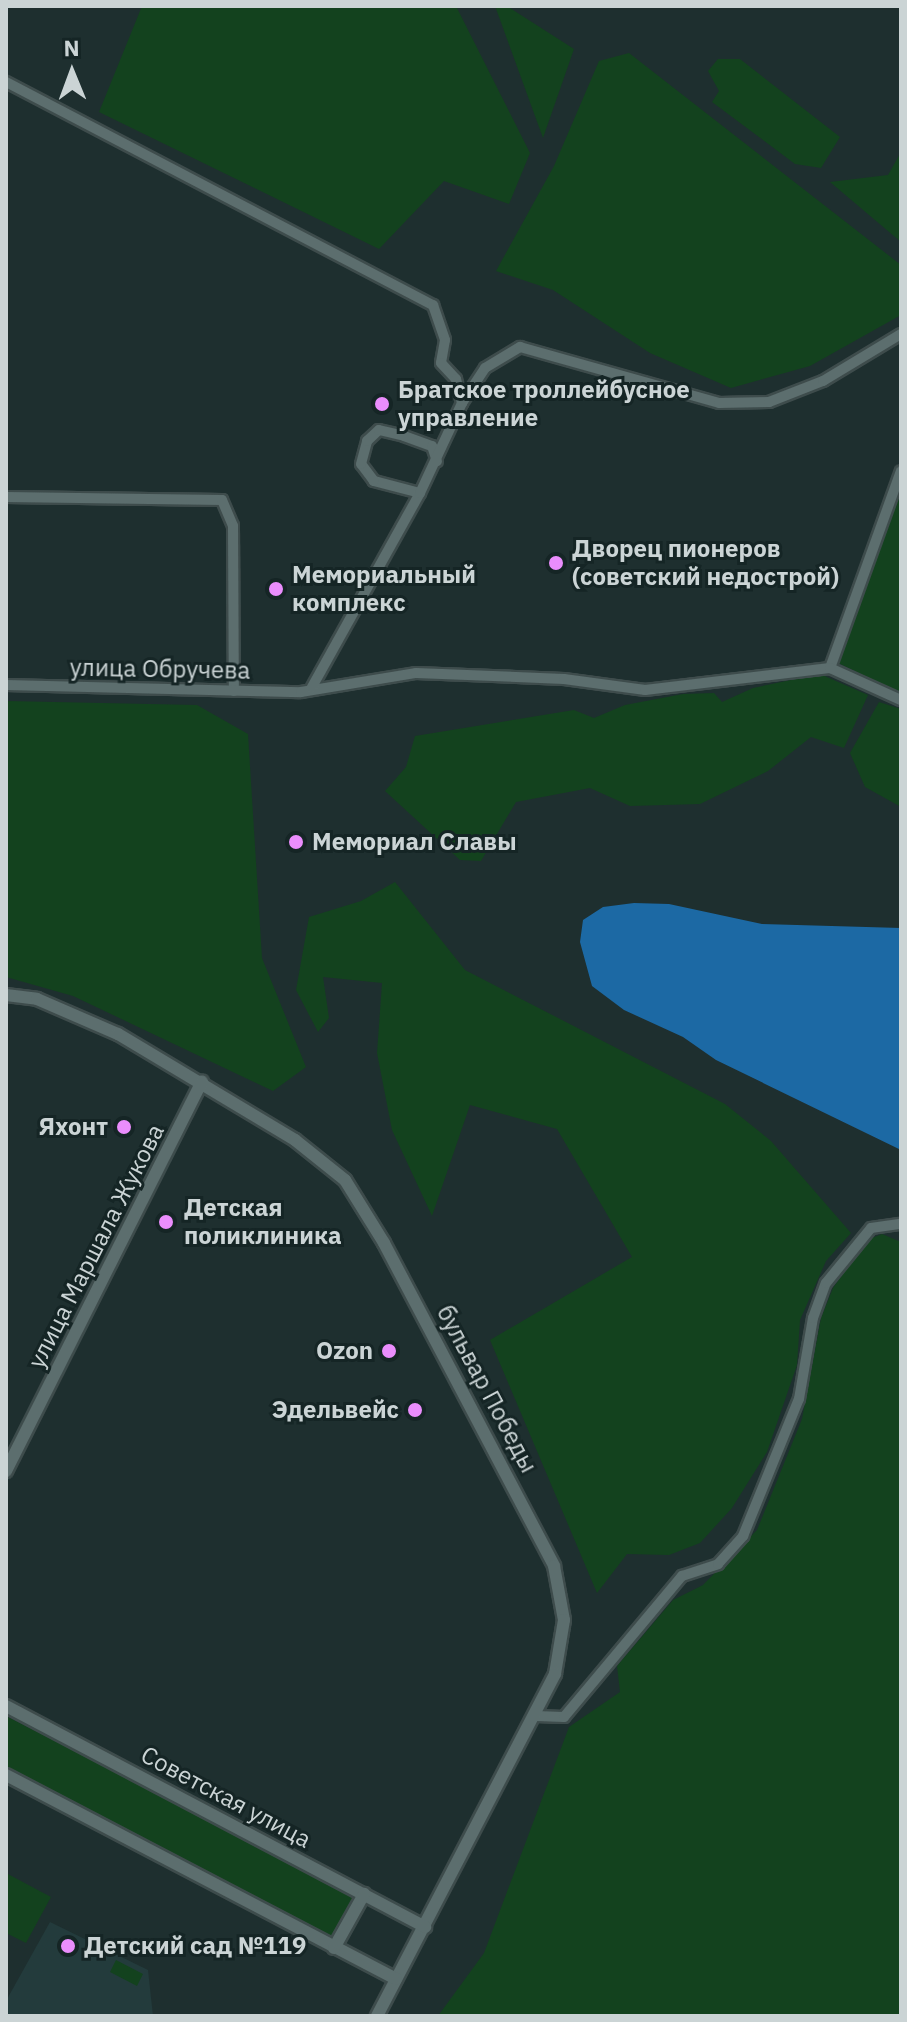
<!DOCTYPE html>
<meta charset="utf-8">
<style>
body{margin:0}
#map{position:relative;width:907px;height:2022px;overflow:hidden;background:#1e2f2f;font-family:"IBM Plex Sans",sans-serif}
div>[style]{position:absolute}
.built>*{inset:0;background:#233b3c}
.green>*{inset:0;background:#13421e}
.water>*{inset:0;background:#1c69a4}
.roads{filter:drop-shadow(2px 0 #3e4c4c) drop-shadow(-2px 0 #3e4c4c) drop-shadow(0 2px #3e4c4c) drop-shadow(0 -2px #3e4c4c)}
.minor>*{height:10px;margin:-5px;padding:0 5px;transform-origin:5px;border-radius:5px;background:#5c6e6e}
.tertiary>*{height:12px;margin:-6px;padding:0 6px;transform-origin:6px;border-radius:6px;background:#5c6e6e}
.dots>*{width:22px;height:22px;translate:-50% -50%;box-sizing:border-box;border:4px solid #152525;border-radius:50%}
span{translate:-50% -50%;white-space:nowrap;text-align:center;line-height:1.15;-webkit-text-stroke:6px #152525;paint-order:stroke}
.poi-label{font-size:24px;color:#cbd4d5;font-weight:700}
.left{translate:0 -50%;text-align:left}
.right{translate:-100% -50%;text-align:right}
.street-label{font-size:24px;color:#cbd4d5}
.frame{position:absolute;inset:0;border:8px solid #cbd4d5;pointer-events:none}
.north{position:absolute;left:32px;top:32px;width:80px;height:80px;-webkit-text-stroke:6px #152525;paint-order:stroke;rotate:359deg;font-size:22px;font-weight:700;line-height:32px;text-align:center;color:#cbd4d5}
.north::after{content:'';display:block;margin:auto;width:28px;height:36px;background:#cbd4d5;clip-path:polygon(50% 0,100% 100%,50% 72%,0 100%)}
</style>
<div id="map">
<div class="built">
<div style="clip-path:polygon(50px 1922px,148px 1970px,153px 2016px,6px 2016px,6px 2001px)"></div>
</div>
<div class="green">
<div style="clip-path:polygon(142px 6px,456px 6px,530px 153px,509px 204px,444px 181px,379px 249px,99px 112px)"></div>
<div style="clip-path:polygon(495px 6px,507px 6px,574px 49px,543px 138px)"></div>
<div style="clip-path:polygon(629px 53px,901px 265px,901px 315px,810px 366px,731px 388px,650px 353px,553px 290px,496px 271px,554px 166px,599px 61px)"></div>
<div style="clip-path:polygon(718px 59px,740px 59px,840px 137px,821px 168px,795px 164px,712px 102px,719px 91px,708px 71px)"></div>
<div style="clip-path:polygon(901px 152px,901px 242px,830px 182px,888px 175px)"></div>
<div style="clip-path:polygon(901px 488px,901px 693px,838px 663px)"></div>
<div style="clip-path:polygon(820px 674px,868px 695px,844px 748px,811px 737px,768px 771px,700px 804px,630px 806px,590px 788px,516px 802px,481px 861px,460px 860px,385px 791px,406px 767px,415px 736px,574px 710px,594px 718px,625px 705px,683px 694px,714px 693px,722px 702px,753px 688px)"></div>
<div style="clip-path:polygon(6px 701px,197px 705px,248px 734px,262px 958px,306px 1067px,273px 1091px,73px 996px,6px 977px)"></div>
<div style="clip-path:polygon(879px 702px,901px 709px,901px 807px,865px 787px,850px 753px)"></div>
<div style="clip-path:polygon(395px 882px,465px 970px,725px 1104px,771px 1141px,851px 1233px,826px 1261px,800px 1320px,797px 1365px,767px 1452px,732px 1508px,700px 1543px,669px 1555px,627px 1554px,597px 1593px,490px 1340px,632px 1257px,557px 1129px,470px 1105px,432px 1216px,392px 1130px,377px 1053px,382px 983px,323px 977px,329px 1018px,318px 1032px,296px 990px,309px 917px,361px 901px)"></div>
<div style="clip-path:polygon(882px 1234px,901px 1242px,901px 2016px,438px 2016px,484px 1953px,569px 1727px,620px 1692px,617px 1666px,673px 1600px,703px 1585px,757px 1530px,802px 1419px,821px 1318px,833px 1288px,867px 1240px)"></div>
<div style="clip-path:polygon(6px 1716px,356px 1895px,333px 1938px,6px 1767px)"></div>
<div style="clip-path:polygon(6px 1873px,51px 1897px,26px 1943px,6px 1933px)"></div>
<div style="clip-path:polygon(116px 1960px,143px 1974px,137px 1986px,110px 1972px)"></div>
</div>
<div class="water">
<div style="clip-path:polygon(634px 903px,669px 904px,762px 924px,901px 928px,901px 1150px,716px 1060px,683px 1037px,624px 1010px,592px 986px,580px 942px,583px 920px,603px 907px)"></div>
</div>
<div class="roads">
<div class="minor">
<div style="left:6px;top:82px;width:482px;rotate:27.6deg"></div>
<div style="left:433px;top:305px;width:37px;rotate:71deg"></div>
<div style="left:445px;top:340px;width:23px;rotate:100deg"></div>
<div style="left:441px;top:363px;width:22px;rotate:47deg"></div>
<div style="left:456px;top:379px;width:25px;rotate:76deg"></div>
<div style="left:420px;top:493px;width:48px;rotate:-165.4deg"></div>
<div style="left:374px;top:481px;width:21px;rotate:-127deg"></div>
<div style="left:361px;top:464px;width:24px;rotate:-75deg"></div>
<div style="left:367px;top:441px;width:16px;rotate:-43deg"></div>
<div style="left:379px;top:430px;width:26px;rotate:13deg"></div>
<div style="left:404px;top:436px;width:30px;rotate:20deg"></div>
<div style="left:432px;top:446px;width:16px;rotate:72deg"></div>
<div style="left:6px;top:497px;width:216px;rotate:0.8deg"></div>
<div style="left:222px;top:500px;width:28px;rotate:67deg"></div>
<div style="left:233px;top:526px;width:165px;rotate:89.7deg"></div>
<div style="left:830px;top:668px;width:209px;rotate:-70.2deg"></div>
<div style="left:6px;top:685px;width:295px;rotate:1.4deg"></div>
<div style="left:301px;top:692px;width:117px;rotate:-9.4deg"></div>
<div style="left:416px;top:673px;width:148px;rotate:2.3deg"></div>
<div style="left:564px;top:679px;width:82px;rotate:7.7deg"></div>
<div style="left:645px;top:690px;width:186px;rotate:-6.8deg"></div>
<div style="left:830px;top:668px;width:78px;rotate:24.3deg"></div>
<div style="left:312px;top:687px;width:222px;rotate:-60.9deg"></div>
<div style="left:420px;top:493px;width:99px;rotate:-65deg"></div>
<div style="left:462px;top:403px;width:42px;rotate:-56.7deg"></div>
<div style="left:485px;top:368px;width:41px;rotate:-31deg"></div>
<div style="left:520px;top:347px;width:207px;rotate:15.7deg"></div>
<div style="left:719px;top:403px;width:50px;rotate:-1.1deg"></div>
<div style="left:769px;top:402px;width:58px;rotate:-21.3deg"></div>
<div style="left:823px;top:381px;width:91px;rotate:-31.1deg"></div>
<div style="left:536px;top:1716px;width:28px;rotate:2deg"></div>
<div style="left:564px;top:1717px;width:184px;rotate:-50.1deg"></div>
<div style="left:682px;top:1576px;width:38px;rotate:-18deg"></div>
<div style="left:718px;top:1564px;width:38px;rotate:-48deg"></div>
<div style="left:743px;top:1536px;width:148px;rotate:-67.8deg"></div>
<div style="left:799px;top:1399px;width:82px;rotate:-80.2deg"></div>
<div style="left:813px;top:1318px;width:37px;rotate:-70deg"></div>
<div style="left:826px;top:1283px;width:71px;rotate:-50.7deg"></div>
<div style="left:871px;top:1228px;width:30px;rotate:-8deg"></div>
</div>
<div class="tertiary">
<div style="left:6px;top:995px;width:31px;rotate:7deg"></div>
<div style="left:37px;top:999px;width:88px;rotate:23.4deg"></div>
<div style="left:118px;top:1034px;width:206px;rotate:30.9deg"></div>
<div style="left:295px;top:1140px;width:64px;rotate:38.7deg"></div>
<div style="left:345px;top:1180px;width:74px;rotate:58.2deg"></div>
<div style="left:384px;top:1243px;width:365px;rotate:62.2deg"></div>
<div style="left:554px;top:1566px;width:55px;rotate:79.5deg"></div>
<div style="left:564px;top:1620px;width:55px;rotate:99.5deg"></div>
<div style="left:555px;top:1674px;width:386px;rotate:117.5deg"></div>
<div style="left:6px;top:1471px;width:436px;rotate:-63.3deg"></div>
<div style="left:6px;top:1706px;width:474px;rotate:27.8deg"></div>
<div style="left:6px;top:1775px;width:440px;rotate:27.6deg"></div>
<div style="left:334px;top:1948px;width:62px;rotate:-60.9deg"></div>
</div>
</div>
<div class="dots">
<div style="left:382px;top:404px;background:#ea8dfc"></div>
<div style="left:556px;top:563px;background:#ea8dfc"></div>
<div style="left:276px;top:589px;background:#ea8dfc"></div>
<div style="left:296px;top:842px;background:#ea8dfc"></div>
<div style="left:124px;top:1127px;background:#ea8dfc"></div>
<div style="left:166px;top:1222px;background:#ea8dfc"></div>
<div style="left:389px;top:1351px;background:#ea8dfc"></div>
<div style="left:415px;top:1410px;background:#ea8dfc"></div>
<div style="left:68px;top:1946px;background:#ea8dfc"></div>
</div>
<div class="poi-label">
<span class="left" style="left:398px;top:404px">Братское троллейбусное<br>управление</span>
<span class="left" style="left:572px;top:563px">Дворец пионеров<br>(советский недострой)</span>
<span class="left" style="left:292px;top:589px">Мемориальный<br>комплекс</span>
<span class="left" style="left:312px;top:842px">Мемориал Славы</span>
<span class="right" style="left:108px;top:1127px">Яхонт</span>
<span class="left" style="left:184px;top:1222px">Детская<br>поликлиника</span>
<span class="right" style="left:373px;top:1351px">Ozon</span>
<span class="right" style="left:399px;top:1410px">Эдельвейс</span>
<span class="left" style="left:84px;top:1946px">Детский сад №119</span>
</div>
<div class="street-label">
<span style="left:160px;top:669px;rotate:1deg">улица Обручева</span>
<span style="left:96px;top:1246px;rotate:-63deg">улица Маршала Жукова</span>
<span style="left:487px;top:1389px;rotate:62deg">бульвар Победы</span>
<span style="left:226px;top:1797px;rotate:28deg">Советская улица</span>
</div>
<div class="frame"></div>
<div class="north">N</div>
</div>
